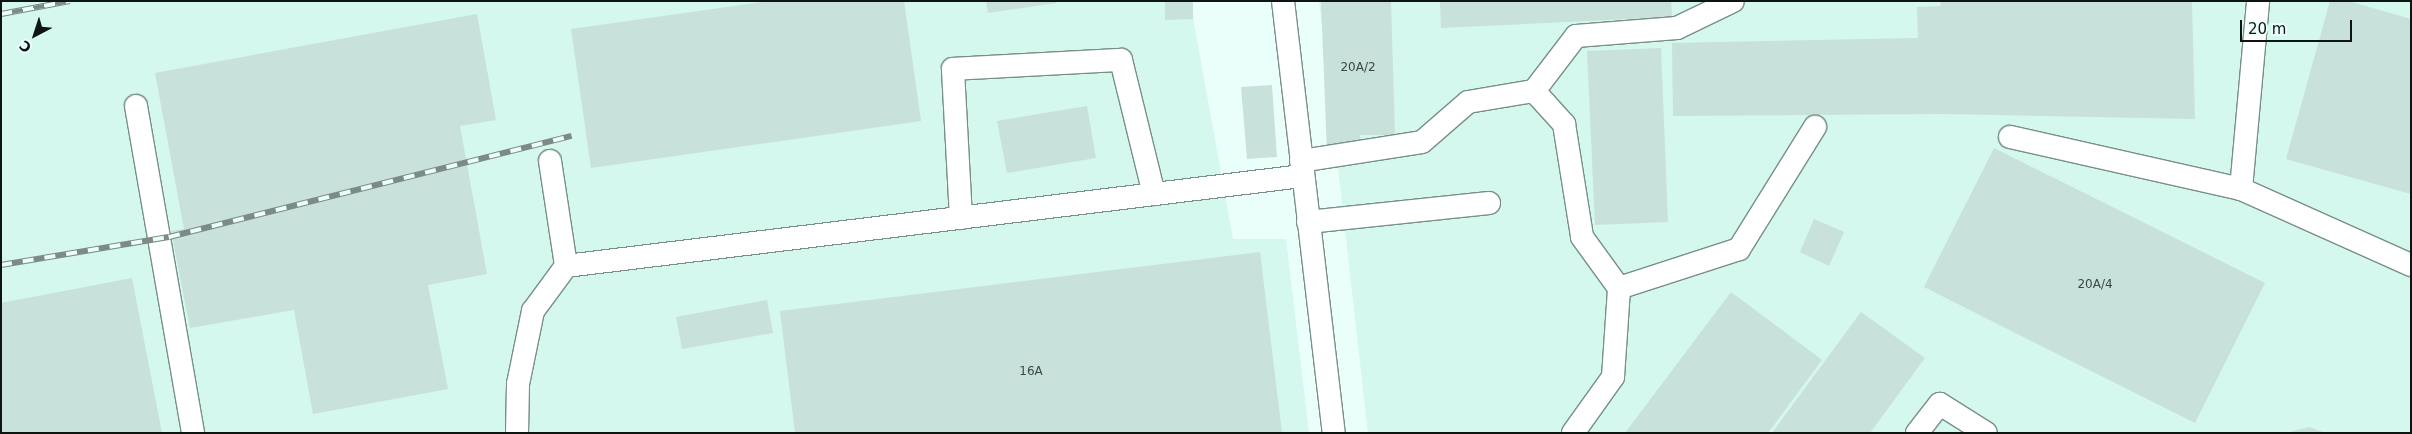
<!DOCTYPE html>
<meta charset="utf-8">
<style>
body{margin:0}
#map{position:relative;width:2412px;height:434px;overflow:hidden;background:#ebfffa;font-family:"DejaVu Sans",sans-serif}
div>[style]{position:absolute}
.built>*{inset:0;background:#d4f7ee}
.building>*{inset:0;background:#c8e1db}
.roads{filter:drop-shadow(1px 0 #788f89) drop-shadow(-1px 0 #788f89) drop-shadow(0 1px #788f89) drop-shadow(0 -1px #788f89)}
.service>*{height:22px;margin:-11px;padding:0 11px;transform-origin:11px;border-radius:11px;background:#fff}
.rail>*{height:5.5px;margin-top:-2.75px;transform-origin:0;background:repeating-linear-gradient(90deg,#ebfffa 0 11px,#7d8b87 0 22px);box-sizing:border-box;border-block:1px solid #7d8b87}
span{translate:-50% -50%;white-space:nowrap;text-align:center;line-height:1.15;-webkit-text-stroke:4px #ebfffa;paint-order:stroke}
.number-label{font-size:12px;color:#3c4845}
.number-label span{-webkit-text-stroke-width:0}
.frame{position:absolute;inset:0;border:2px solid #0d1513;pointer-events:none}
.north{position:absolute;left:10px;top:10px;width:50px;height:50px;-webkit-text-stroke:4px #ebfffa;paint-order:stroke;rotate:220deg;font-size:14px;font-weight:700;line-height:20px;text-align:center;color:#0d1513}
.north::after{content:'';display:block;margin:auto;width:18px;height:22px;background:#0d1513;clip-path:polygon(50% 0,100% 100%,50% 72%,0 100%)}
.scale{position:absolute;left:2240px;top:20px;width:112px;height:22px;box-sizing:border-box;border:2px solid #0d1513;border-top:0;padding-left:6px;font-size:15px;line-height:18px;white-space:nowrap;color:#0d1513;-webkit-text-stroke:4px #ebfffa;paint-order:stroke}
</style>
<div id="map">
<div class="built">
<div style="clip-path:polygon(1px 1px,1190px 1px,1233px 239px,1286px 239px,1309px 433px,1px 433px)"></div>
<div style="clip-path:polygon(1319px 1px,2411px 1px,2411px 433px,1368px 433px)"></div>
</div>
<div class="building">
<div style="clip-path:polygon(769px 1px,904px 1px,921px 121px,591px 168px,571px 29px)"></div>
<div style="clip-path:polygon(986px 1px,1056px 1px,1056px 3px,988px 13px)"></div>
<div style="clip-path:polygon(1165px 1px,1193px 1px,1193px 19px,1165px 20px)"></div>
<div style="clip-path:polygon(1321px 1px,1391px 1px,1395px 135px,1360px 135px,1360px 152px,1327px 153px)"></div>
<div style="clip-path:polygon(1440px 1px,1671px 1px,1672px 17px,1441px 28px)"></div>
<div style="clip-path:polygon(1940px 1px,2192px 1px,2195px 119px,1942px 114px,1673px 116px,1672px 43px,1918px 38px,1917px 7px,1941px 6px)"></div>
<div style="clip-path:polygon(2330px 1px,2348px 1px,2411px 19px,2411px 194px,2286px 159px)"></div>
<div style="clip-path:polygon(477px 14px,496px 120px,460px 126px,487px 274px,428px 285px,448px 389px,313px 414px,294px 310px,190px 328px,171px 231px,184px 229px,155px 73px)"></div>
<div style="clip-path:polygon(1661px 48px,1668px 222px,1595px 225px,1587px 51px)"></div>
<div style="clip-path:polygon(1272px 85px,1277px 157px,1247px 159px,1241px 87px)"></div>
<div style="clip-path:polygon(1087px 106px,1096px 158px,1007px 173px,997px 121px)"></div>
<div style="clip-path:polygon(1994px 148px,2265px 283px,2195px 423px,1924px 287px)"></div>
<div style="clip-path:polygon(1814px 219px,1844px 232px,1829px 266px,1800px 252px)"></div>
<div style="clip-path:polygon(1260px 252px,1282px 433px,795px 433px,780px 311px)"></div>
<div style="clip-path:polygon(132px 278px,162px 433px,1px 433px,1px 303px)"></div>
<div style="clip-path:polygon(1731px 292px,1822px 360px,1768px 433px,1625px 433px)"></div>
<div style="clip-path:polygon(767px 300px,773px 333px,682px 349px,676px 317px)"></div>
<div style="clip-path:polygon(1861px 312px,1925px 358px,1870px 433px,1772px 433px)"></div>
<div style="clip-path:polygon(2309px 427px,2326px 433px,2290px 433px,2290px 432px)"></div>
</div>
<div class="roads">
<div class="service">
<div style="left:1283px;top:1px;width:435px;rotate:83.3deg"></div>
<div style="left:1534px;top:91px;width:69px;rotate:-52.6deg"></div>
<div style="left:1576px;top:36px;width:101px;rotate:-4.5deg"></div>
<div style="left:1677px;top:28px;width:62px;rotate:-25.7deg"></div>
<div style="left:136px;top:106px;width:332px;rotate:80.1deg"></div>
<div style="left:2010px;top:137px;width:237px;rotate:12.7deg"></div>
<div style="left:2241px;top:189px;width:186px;rotate:24.1deg"></div>
<div style="left:550px;top:161px;width:106px;rotate:81.3deg"></div>
<div style="left:1301px;top:161px;width:122px;rotate:-8.9deg"></div>
<div style="left:1422px;top:142px;width:61px;rotate:-41deg"></div>
<div style="left:1468px;top:102px;width:67px;rotate:-9.5deg"></div>
<div style="left:1534px;top:91px;width:45px;rotate:47.7deg"></div>
<div style="left:1564px;top:124px;width:114px;rotate:80.9deg"></div>
<div style="left:1582px;top:237px;width:63px;rotate:54deg"></div>
<div style="left:2241px;top:189px;width:189px;rotate:-84.8deg"></div>
<div style="left:961px;top:218px;width:149px;rotate:-93.1deg"></div>
<div style="left:953px;top:69px;width:168px;rotate:-3.1deg"></div>
<div style="left:1121px;top:60px;width:138px;rotate:76.2deg"></div>
<div style="left:1308px;top:222px;width:182px;rotate:-6deg"></div>
<div style="left:517px;top:433px;width:49px;rotate:-88.8deg"></div>
<div style="left:518px;top:384px;width:75px;rotate:-78.4deg"></div>
<div style="left:533px;top:311px;width:56px;rotate:-53.7deg"></div>
<div style="left:566px;top:266px;width:741px;rotate:-6.97deg"></div>
<div style="left:1573px;top:433px;width:69px;rotate:-54.5deg"></div>
<div style="left:1613px;top:377px;width:89px;rotate:-86.1deg"></div>
<div style="left:1619px;top:288px;width:126px;rotate:-18deg"></div>
<div style="left:1739px;top:249px;width:144px;rotate:-58.1deg"></div>
<div style="left:1917px;top:433px;width:37px;rotate:-52deg"></div>
<div style="left:1940px;top:404px;width:54px;rotate:32.2deg"></div>
</div>
</div>
<div class="rail">
<div style="left:1px;top:14px;width:70px;rotate:-10.7deg"></div>
<div style="left:1px;top:265px;width:170px;rotate:-9.5deg"></div>
<div style="left:169px;top:237px;width:415px;rotate:-14.1deg"></div>
</div>
<div class="number-label">
<span style="left:1358px;top:68px">20А/2</span>
<span style="left:2095px;top:285px">20А/4</span>
<span style="left:1031px;top:372px">16А</span>
</div>
<div class="frame"></div>
<div class="north">С</div>
<div class="scale">20 m</div>
</div>
